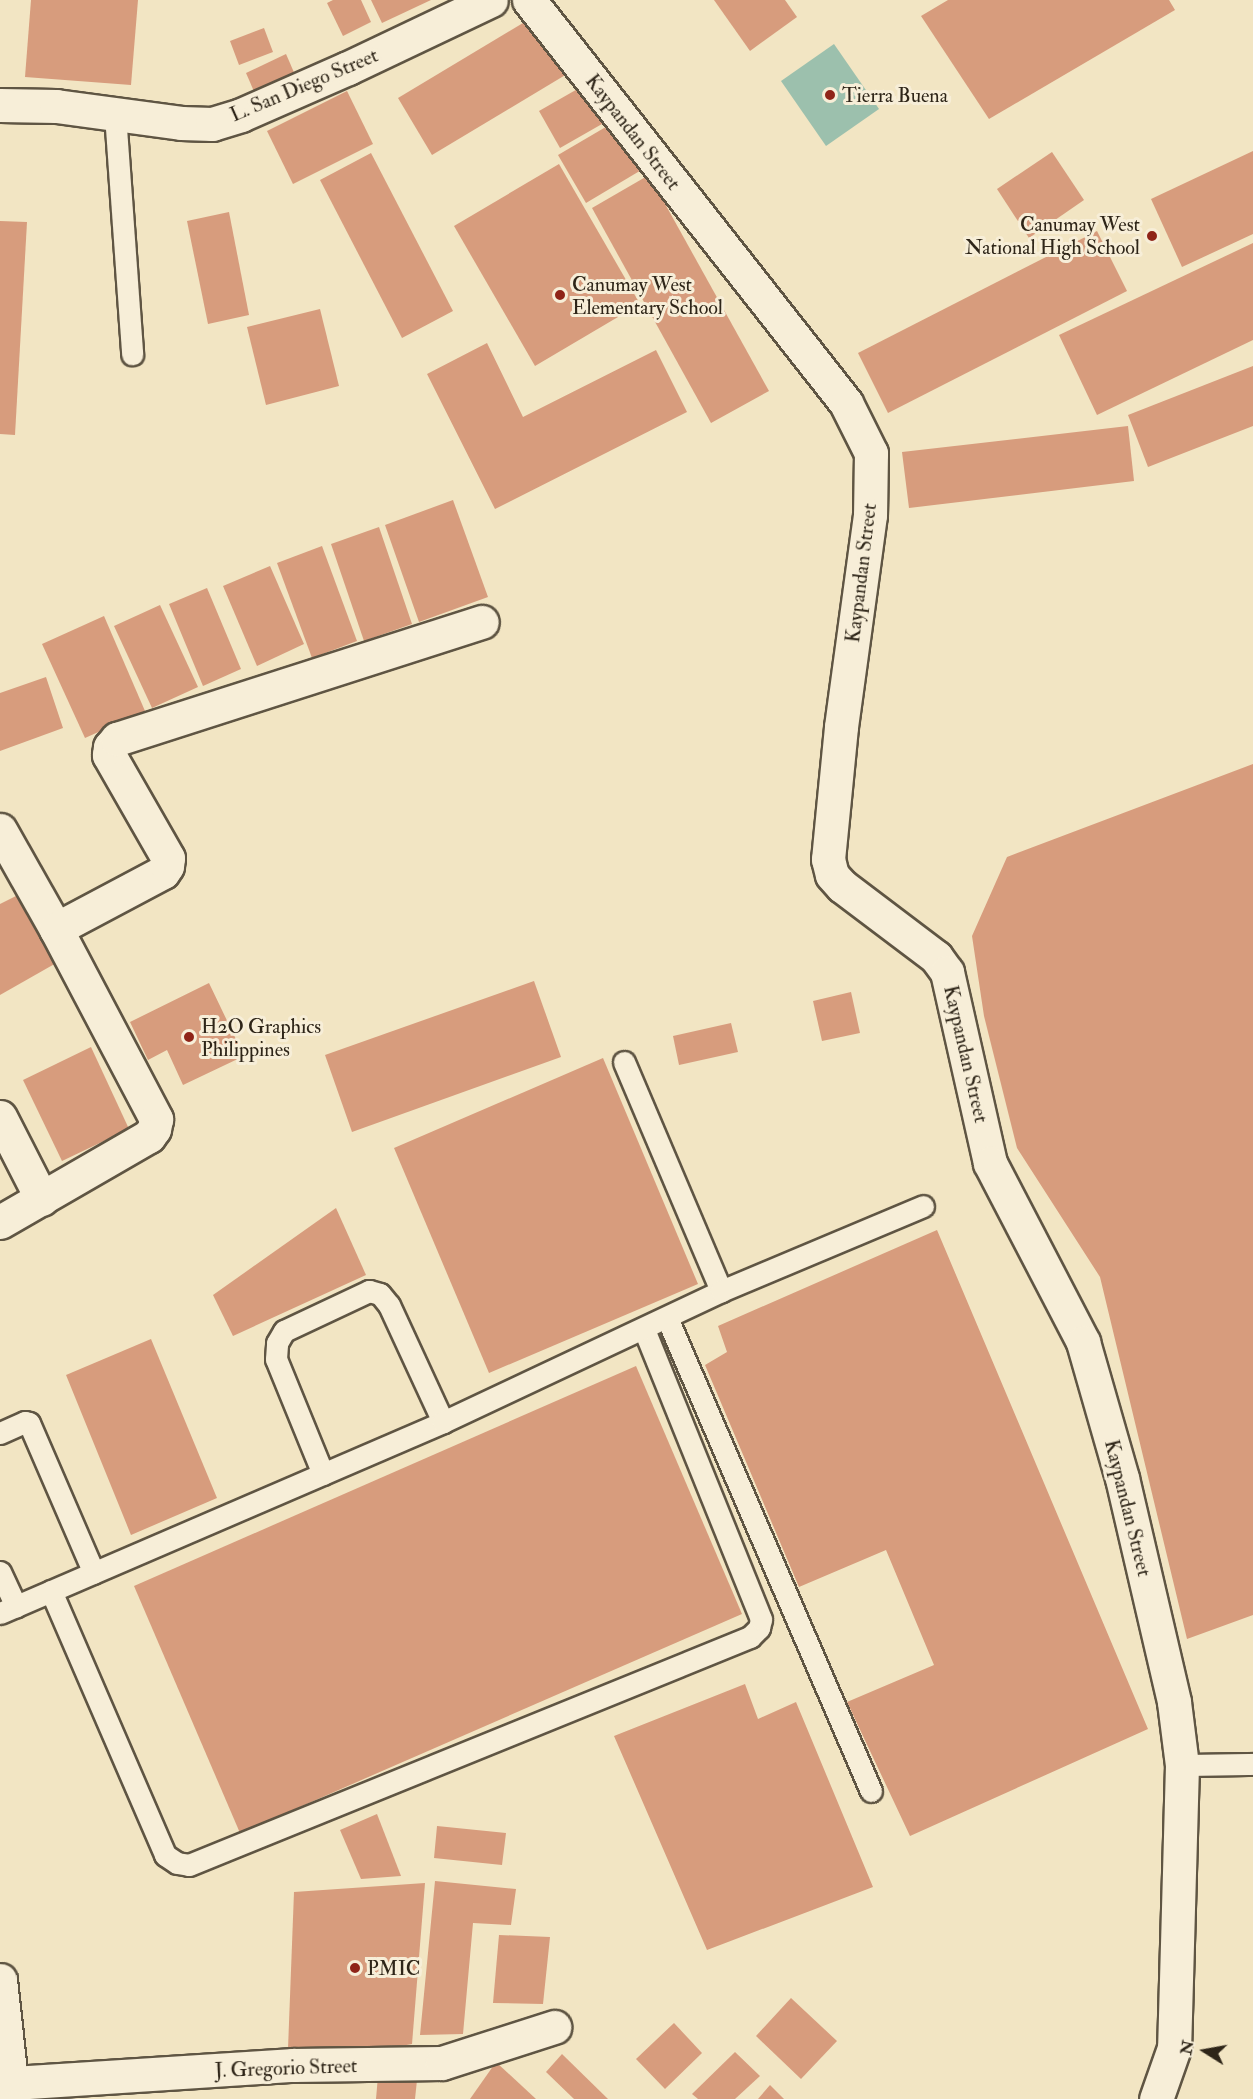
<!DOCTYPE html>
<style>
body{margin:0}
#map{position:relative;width:1253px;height:2099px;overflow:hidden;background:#f2e5c3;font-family:"IM FELL Double Pica",serif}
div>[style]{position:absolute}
.water>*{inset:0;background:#9cc0ad}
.building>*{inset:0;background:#d79c7d}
.roads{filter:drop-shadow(2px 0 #5f5543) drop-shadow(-2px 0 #5f5543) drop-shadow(0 2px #5f5543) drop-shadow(0 -2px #5f5543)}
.service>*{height:21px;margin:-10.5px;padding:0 10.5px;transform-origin:10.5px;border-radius:10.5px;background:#f7eed8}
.minor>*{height:33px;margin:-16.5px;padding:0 16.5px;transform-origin:16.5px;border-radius:16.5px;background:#f7eed8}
.tertiary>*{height:33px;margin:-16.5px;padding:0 16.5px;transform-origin:16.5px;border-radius:16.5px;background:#f7eed8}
.dots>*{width:16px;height:16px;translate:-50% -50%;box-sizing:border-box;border:3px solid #f7eed8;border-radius:50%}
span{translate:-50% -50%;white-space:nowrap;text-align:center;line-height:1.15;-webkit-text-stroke:6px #f7eed8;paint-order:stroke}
.street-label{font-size:20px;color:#2e2518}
.poi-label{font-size:20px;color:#2e2518}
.left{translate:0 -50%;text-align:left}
.right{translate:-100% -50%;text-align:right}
.north{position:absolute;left:1175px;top:2021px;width:60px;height:60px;-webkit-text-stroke:4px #f7eed8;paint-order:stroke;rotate:281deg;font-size:16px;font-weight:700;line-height:24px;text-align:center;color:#2e2518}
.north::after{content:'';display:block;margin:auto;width:21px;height:27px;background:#2e2518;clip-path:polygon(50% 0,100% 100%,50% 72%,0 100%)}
</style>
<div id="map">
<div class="water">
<div style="clip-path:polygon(834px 44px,879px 109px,826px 146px,781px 81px)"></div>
</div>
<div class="building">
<div style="clip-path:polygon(31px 0,138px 0,131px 85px,25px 77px)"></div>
<div style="clip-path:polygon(333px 0,361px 0,371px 22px,343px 36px,327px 3px)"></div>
<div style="clip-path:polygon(371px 0,431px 0,382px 23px)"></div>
<div style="clip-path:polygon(714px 0,785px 0,797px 17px,750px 51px)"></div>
<div style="clip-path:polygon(948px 0,1169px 0,1175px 10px,989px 119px,921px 16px)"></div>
<div style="clip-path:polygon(538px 14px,572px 71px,432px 155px,398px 98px)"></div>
<div style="clip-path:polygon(264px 28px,273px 52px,239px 65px,230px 41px)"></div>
<div style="clip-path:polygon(286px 54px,296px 77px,256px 96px,246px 73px)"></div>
<div style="clip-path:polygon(588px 83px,609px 120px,560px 148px,539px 111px)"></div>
<div style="clip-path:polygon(347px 91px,373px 144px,293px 184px,267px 131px)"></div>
<div style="clip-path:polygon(616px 121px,643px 169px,586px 203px,558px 155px)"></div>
<div style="clip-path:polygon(1253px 151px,1253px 234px,1182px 267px,1151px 199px)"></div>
<div style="clip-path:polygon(1052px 152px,1084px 200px,1029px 238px,997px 189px)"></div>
<div style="clip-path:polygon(371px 153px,453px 311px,402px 338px,320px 180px)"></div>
<div style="clip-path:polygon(559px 164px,640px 304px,535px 366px,454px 226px)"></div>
<div style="clip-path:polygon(649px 175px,769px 391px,711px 423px,592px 208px)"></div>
<div style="clip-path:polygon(229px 212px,249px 315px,208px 324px,187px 221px)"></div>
<div style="clip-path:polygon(0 221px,27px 222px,15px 435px,0 434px)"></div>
<div style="clip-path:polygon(1097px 231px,1127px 291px,888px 413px,858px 353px)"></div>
<div style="clip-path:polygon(1253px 243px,1253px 340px,1097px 415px,1059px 335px)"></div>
<div style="clip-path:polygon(320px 309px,339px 386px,266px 405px,247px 327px)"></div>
<div style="clip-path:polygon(487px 343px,523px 417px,656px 350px,687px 412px,495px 509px,427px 374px)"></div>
<div style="clip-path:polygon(1253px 366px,1253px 426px,1148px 467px,1128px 415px)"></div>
<div style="clip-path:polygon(1128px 426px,1134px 481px,909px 508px,902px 452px)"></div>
<div style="clip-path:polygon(453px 500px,488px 597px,419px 622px,385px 525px)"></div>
<div style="clip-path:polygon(379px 527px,412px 624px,364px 641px,331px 544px)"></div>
<div style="clip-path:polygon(322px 546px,357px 641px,312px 658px,277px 563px)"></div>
<div style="clip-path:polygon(270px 566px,304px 644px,257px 666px,223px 586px)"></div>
<div style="clip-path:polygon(207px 588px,241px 669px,203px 686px,169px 604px)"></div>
<div style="clip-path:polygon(160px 605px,198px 687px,152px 708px,114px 626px)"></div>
<div style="clip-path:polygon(104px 616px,145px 711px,85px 738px,42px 644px)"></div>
<div style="clip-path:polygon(46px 677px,63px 728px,0 751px,0 693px)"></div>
<div style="clip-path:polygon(1253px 764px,1253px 1615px,1187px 1639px,1100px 1277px,1017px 1148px,984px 1016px,972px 936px,1007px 857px)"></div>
<div style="clip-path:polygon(20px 894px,58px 962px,0 995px,0 904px)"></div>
<div style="clip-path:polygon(534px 981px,561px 1057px,352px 1132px,325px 1055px)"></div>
<div style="clip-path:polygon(209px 983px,244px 1056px,183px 1085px,167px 1050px,148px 1060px,130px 1022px)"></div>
<div style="clip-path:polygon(851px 992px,860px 1033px,822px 1041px,813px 1001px)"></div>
<div style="clip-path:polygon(731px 1023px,738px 1052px,679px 1065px,673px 1036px)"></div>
<div style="clip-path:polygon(91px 1047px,129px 1129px,62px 1161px,23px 1080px)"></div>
<div style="clip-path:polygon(603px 1058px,698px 1284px,489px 1373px,394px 1148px)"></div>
<div style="clip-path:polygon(336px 1208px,366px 1275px,233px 1336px,213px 1295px)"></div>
<div style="clip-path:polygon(937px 1230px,1148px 1729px,910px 1836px,847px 1702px,934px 1665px,886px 1550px,799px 1587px,705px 1365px,727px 1352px,718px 1326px)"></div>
<div style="clip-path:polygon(151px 1339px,217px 1498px,131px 1535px,66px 1375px)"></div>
<div style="clip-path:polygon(636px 1366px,742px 1614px,240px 1833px,134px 1586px)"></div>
<div style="clip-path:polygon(745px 1684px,758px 1719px,796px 1702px,873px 1887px,707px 1950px,614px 1736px)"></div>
<div style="clip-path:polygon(377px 1814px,401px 1876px,361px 1879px,340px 1830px)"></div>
<div style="clip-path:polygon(437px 1826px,506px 1833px,502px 1865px,434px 1858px)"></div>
<div style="clip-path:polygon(435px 1881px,516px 1889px,511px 1925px,473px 1923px,463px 2034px,420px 2035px)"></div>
<div style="clip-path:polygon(425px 1883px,412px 2044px,390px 2048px,288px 2049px,294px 1892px)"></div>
<div style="clip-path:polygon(499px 1935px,550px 1937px,543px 2004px,493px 2003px)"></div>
<div style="clip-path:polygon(791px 1998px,837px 2041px,801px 2079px,756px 2036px)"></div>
<div style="clip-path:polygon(674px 2023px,702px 2053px,665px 2089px,636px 2059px)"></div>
<div style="clip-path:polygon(735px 2052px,760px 2076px,735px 2099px,698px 2099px,692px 2094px)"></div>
<div style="clip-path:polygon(562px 2054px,608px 2099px,574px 2099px,546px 2072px)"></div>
<div style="clip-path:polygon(496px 2062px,536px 2099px,470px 2099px)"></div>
<div style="clip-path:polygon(378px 2076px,417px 2080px,415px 2099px,376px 2099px)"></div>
<div style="clip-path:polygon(770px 2085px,784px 2099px,758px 2099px)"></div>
</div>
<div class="roads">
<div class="service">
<div style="left:115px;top:114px;width:241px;rotate:85.9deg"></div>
<div style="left:624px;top:1062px;width:249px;rotate:67deg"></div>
<div style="left:667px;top:1318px;width:515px;rotate:66.67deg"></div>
<div style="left:0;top:1433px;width:27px;rotate:-24deg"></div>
<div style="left:25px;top:1422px;width:4px;rotate:14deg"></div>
<div style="left:29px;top:1423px;width:163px;rotate:66.6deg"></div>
<div style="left:323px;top:1474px;width:124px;rotate:-112.2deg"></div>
<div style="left:276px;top:1359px;width:16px;rotate:-86deg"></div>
<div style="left:277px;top:1343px;width:14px;rotate:-60deg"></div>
<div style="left:284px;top:1331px;width:94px;rotate:-25.2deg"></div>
<div style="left:369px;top:1291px;width:11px;rotate:15deg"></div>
<div style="left:380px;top:1294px;width:14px;rotate:51deg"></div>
<div style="left:389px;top:1305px;width:129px;rotate:65.2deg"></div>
<div style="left:0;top:1572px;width:38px;rotate:65deg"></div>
<div style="left:51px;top:1591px;width:288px;rotate:66.6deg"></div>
<div style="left:165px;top:1855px;width:14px;rotate:34deg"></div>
<div style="left:177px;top:1863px;width:12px;rotate:9deg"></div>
<div style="left:189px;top:1865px;width:606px;rotate:-22.12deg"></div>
<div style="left:750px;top:1637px;width:13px;rotate:-45deg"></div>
<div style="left:759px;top:1628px;width:9px;rotate:-77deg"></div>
<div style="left:761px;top:1619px;width:313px;rotate:-112deg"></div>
<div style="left:0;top:1613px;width:482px;rotate:-23.3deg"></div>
<div style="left:443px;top:1422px;width:307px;rotate:-25.2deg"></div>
<div style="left:721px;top:1291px;width:219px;rotate:-22.8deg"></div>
<div style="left:1182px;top:1765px;width:71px;rotate:-0.8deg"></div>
</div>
<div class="minor">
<div style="left:529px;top:0;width:513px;rotate:51.81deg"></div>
<div style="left:846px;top:403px;width:56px;rotate:63.4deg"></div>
<div style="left:871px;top:453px;width:62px;rotate:90.9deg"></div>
<div style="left:870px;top:515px;width:214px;rotate:97.8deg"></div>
<div style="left:841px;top:727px;width:133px;rotate:95.6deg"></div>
<div style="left:828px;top:859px;width:16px;rotate:76deg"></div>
<div style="left:832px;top:875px;width:15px;rotate:48deg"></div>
<div style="left:842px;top:886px;width:118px;rotate:37.1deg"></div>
<div style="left:936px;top:957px;width:19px;rotate:54deg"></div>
<div style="left:947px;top:972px;width:196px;rotate:77.3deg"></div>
<div style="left:990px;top:1163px;width:202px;rotate:62.5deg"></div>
<div style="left:1083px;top:1342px;width:141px;rotate:74deg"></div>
<div style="left:1122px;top:1478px;width:230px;rotate:76.9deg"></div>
<div style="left:1174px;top:1702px;width:64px;rotate:82.8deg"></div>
<div style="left:1182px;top:1765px;width:283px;rotate:91.6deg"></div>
<div style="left:1174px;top:2048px;width:54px;rotate:109.4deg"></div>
<div style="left:0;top:830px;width:114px;rotate:60.5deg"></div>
<div style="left:56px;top:929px;width:215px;rotate:62.2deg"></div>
<div style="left:156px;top:1119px;width:10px;rotate:101deg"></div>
<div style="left:154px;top:1129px;width:9px;rotate:126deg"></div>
<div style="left:149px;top:1136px;width:172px;rotate:150deg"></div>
<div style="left:56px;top:929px;width:121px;rotate:-28deg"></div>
<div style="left:163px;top:872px;width:7px;rotate:-56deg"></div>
<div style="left:167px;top:866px;width:8px;rotate:-83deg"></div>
<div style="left:168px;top:858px;width:119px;rotate:-119.8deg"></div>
<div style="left:109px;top:755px;width:8px;rotate:-83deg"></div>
<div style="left:110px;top:747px;width:11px;rotate:-49deg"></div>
<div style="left:117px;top:739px;width:383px;rotate:-17.8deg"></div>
<div style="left:0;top:1117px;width:92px;rotate:62.9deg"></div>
<div style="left:13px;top:2083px;width:281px;rotate:-3.7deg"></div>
<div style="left:293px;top:2065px;width:149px;rotate:-0.8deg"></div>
<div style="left:442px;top:2063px;width:118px;rotate:-17.8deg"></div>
</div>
<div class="tertiary">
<div style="left:0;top:105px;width:56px;rotate:1deg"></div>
<div style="left:56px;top:106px;width:126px;rotate:7.7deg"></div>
<div style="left:181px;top:123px;width:31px;rotate:2deg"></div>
<div style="left:212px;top:124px;width:30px;rotate:-17deg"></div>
<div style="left:241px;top:115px;width:117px;rotate:-23.7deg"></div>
<div style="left:348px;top:68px;width:158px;rotate:-25.4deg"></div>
<div style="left:0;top:1980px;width:120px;rotate:83.8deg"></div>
</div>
</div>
<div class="dots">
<div style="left:830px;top:95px;background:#8f2418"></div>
<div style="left:1152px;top:236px;background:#8f2418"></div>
<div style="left:560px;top:295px;background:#8f2418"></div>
<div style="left:189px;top:1037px;background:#8f2418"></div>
<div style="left:355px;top:1968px;background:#8f2418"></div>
</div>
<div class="street-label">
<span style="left:304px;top:85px;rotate:-23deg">L. San Diego Street</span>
<span style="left:633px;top:132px;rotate:52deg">Kaypandan Street</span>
<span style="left:861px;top:573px;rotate:-83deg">Kaypandan Street</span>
<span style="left:966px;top:1054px;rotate:77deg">Kaypandan Street</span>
<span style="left:1128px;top:1508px;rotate:76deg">Kaypandan Street</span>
<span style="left:286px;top:2068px;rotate:-2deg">J. Gregorio Street</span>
</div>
<div class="poi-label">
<span class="left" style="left:842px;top:95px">Tierra Buena</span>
<span class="right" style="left:1140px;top:236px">Canumay West<br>National High School</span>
<span class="left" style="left:572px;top:296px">Canumay West<br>Elementary School</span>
<span class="left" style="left:201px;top:1038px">H2O Graphics<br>Philippines</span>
<span class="left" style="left:367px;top:1968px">PMIC</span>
</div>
<div class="north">N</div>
</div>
